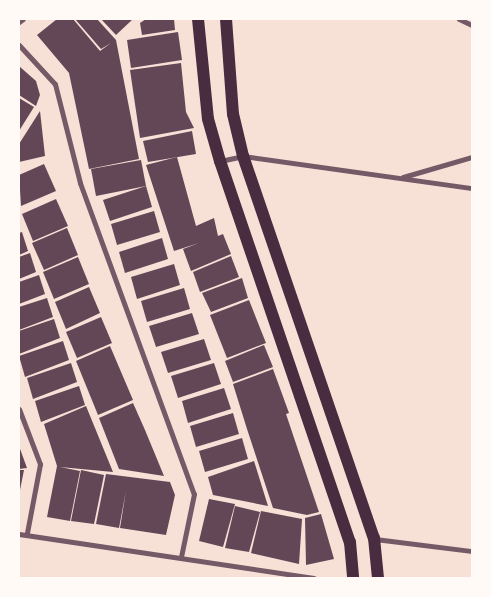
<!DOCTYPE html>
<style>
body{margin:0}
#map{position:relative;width:491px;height:597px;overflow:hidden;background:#f7e1d7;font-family:Poppins,sans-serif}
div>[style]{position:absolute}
.building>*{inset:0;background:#644757}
.minor>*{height:5px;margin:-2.5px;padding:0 2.5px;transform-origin:2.5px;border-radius:2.5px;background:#755966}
.primary>*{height:12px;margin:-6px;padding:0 6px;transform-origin:6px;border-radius:6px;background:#4a2c40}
span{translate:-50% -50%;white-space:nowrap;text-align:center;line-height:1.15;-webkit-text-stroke:4.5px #fffaf5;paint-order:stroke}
.frame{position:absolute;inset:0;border:20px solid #fffaf5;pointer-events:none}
</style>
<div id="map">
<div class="building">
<div style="clip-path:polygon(57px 19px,73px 19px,100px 51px,111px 43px,101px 49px,75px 19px,97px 19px,116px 40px,139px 159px,89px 169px,69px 73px,37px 35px)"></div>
<div style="clip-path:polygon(101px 19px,133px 19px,116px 35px)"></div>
<div style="clip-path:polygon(146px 19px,174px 19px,175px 30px,142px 35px,140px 23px)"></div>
<div style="clip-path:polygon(178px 32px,182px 60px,131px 68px,127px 40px)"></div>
<div style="clip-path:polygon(181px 63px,186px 112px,194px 128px,140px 138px,130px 70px)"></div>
<div style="clip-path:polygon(19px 66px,36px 81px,40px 95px,36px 106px,19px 95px)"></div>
<div style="clip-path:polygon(19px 98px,34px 107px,19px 131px)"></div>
<div style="clip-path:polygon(40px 111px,45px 156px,19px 162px,19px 144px)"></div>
<div style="clip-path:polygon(192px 131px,196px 154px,148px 162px,143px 141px)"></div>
<div style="clip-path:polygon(177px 157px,196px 226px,214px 218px,218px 236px,223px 234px,231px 254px,191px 271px,183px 249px,199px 243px,174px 251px,146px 165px)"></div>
<div style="clip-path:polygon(141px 160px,146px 186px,96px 196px,91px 169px)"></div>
<div style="clip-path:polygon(44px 164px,56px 191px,21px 206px,19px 175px)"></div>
<div style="clip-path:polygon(146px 186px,152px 207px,110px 221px,103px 200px)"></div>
<div style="clip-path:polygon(56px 199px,68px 226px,33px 241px,22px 214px)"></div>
<div style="clip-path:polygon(154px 211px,160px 232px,117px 245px,111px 224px)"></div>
<div style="clip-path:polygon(67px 228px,78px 255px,44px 270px,32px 243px)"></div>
<div style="clip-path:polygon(22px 232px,28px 251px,19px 255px,19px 233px)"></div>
<div style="clip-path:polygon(162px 238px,168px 259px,125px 273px,119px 252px)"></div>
<div style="clip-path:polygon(30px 253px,36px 272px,19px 279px,19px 257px)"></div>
<div style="clip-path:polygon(231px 256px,239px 277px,200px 292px,193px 272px)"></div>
<div style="clip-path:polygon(78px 257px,89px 284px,54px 299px,43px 272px)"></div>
<div style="clip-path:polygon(174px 264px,180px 285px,137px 299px,131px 277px)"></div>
<div style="clip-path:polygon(39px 275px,45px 294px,19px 304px,19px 282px)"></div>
<div style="clip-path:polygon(242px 278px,248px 298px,211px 312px,202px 293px)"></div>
<div style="clip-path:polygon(89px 287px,100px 313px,66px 329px,55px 302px)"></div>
<div style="clip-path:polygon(184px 288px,190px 309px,147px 322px,141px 301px)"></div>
<div style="clip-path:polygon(47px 298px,53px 317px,19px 330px,19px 307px)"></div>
<div style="clip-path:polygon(249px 300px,266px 343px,227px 358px,210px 315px)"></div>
<div style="clip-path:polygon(192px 313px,199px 334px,156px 347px,149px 326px)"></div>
<div style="clip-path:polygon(101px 317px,112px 343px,77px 358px,66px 332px)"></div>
<div style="clip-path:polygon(54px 319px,60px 338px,19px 354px,19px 331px)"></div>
<div style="clip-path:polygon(204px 339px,211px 360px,168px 373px,161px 352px)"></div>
<div style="clip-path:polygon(63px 341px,69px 360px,25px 377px,19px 356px)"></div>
<div style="clip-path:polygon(264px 345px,273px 367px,233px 382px,225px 361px)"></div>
<div style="clip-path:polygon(110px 346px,133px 400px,98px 415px,76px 361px)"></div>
<div style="clip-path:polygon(71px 363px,77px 382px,33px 399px,27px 378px)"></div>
<div style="clip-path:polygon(214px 363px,221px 384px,178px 398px,171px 376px)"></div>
<div style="clip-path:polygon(273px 369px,289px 413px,286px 414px,319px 512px,307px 515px,273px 508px,247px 429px,233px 384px)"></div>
<div style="clip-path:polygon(79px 386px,85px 405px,41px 422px,35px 401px)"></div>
<div style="clip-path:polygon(224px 388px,231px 409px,188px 423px,182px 401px)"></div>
<div style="clip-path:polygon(133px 403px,145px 430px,164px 476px,119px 469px,99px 418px)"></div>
<div style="clip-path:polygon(86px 406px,113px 472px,60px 467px,80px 471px,70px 521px,47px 517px,57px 466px,44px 424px)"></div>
<div style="clip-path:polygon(233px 413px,239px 434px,196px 447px,190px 426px)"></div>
<div style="clip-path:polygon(242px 438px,248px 459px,205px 472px,199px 451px)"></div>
<div style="clip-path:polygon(19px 446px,27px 468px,19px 469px)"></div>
<div style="clip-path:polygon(254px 461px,268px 506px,213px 495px,208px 477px)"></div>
<div style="clip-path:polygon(19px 470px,24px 470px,20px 490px,19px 490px)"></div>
<div style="clip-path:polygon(81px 470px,104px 475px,94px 524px,71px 521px)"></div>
<div style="clip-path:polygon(106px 474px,170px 482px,175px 495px,166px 535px,120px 528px,126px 491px,119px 528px,96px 524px)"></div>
<div style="clip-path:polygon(209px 499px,235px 504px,223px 547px,199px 541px)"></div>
<div style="clip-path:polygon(235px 506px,260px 512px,249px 552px,225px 548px)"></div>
<div style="clip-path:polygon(261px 511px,302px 519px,299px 564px,251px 553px)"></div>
<div style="clip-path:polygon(321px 514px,334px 559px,306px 565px,305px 518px)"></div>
</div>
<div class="minor">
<div style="left:459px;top:19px;width:14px;rotate:25deg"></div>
<div style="left:19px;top:22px;width:5px;rotate:-37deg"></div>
<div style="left:19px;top:45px;width:53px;rotate:47.3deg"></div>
<div style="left:55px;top:84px;width:102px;rotate:75.8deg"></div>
<div style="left:80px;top:183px;width:331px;rotate:69.9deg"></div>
<div style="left:194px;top:494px;width:64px;rotate:101.7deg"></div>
<div style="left:220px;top:161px;width:24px;rotate:-12deg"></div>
<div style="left:243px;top:156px;width:231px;rotate:8deg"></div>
<div style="left:403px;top:177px;width:72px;rotate:-16.2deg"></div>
<div style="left:19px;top:409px;width:59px;rotate:69.1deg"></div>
<div style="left:40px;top:464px;width:70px;rotate:100.7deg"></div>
<div style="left:19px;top:534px;width:298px;rotate:8.5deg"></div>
<div style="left:375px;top:539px;width:98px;rotate:7.1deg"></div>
</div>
<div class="primary">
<div style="left:198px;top:19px;width:100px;rotate:84.3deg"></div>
<div style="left:208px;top:119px;width:44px;rotate:74.1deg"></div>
<div style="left:220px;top:161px;width:403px;rotate:71.2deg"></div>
<div style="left:350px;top:542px;width:36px;rotate:85deg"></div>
<div style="left:226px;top:19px;width:95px;rotate:85.8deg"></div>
<div style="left:233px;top:114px;width:43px;rotate:76.6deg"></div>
<div style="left:243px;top:156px;width:404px;rotate:71.1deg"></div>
<div style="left:374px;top:538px;width:40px;rotate:84.3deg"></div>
</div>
<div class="frame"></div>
</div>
